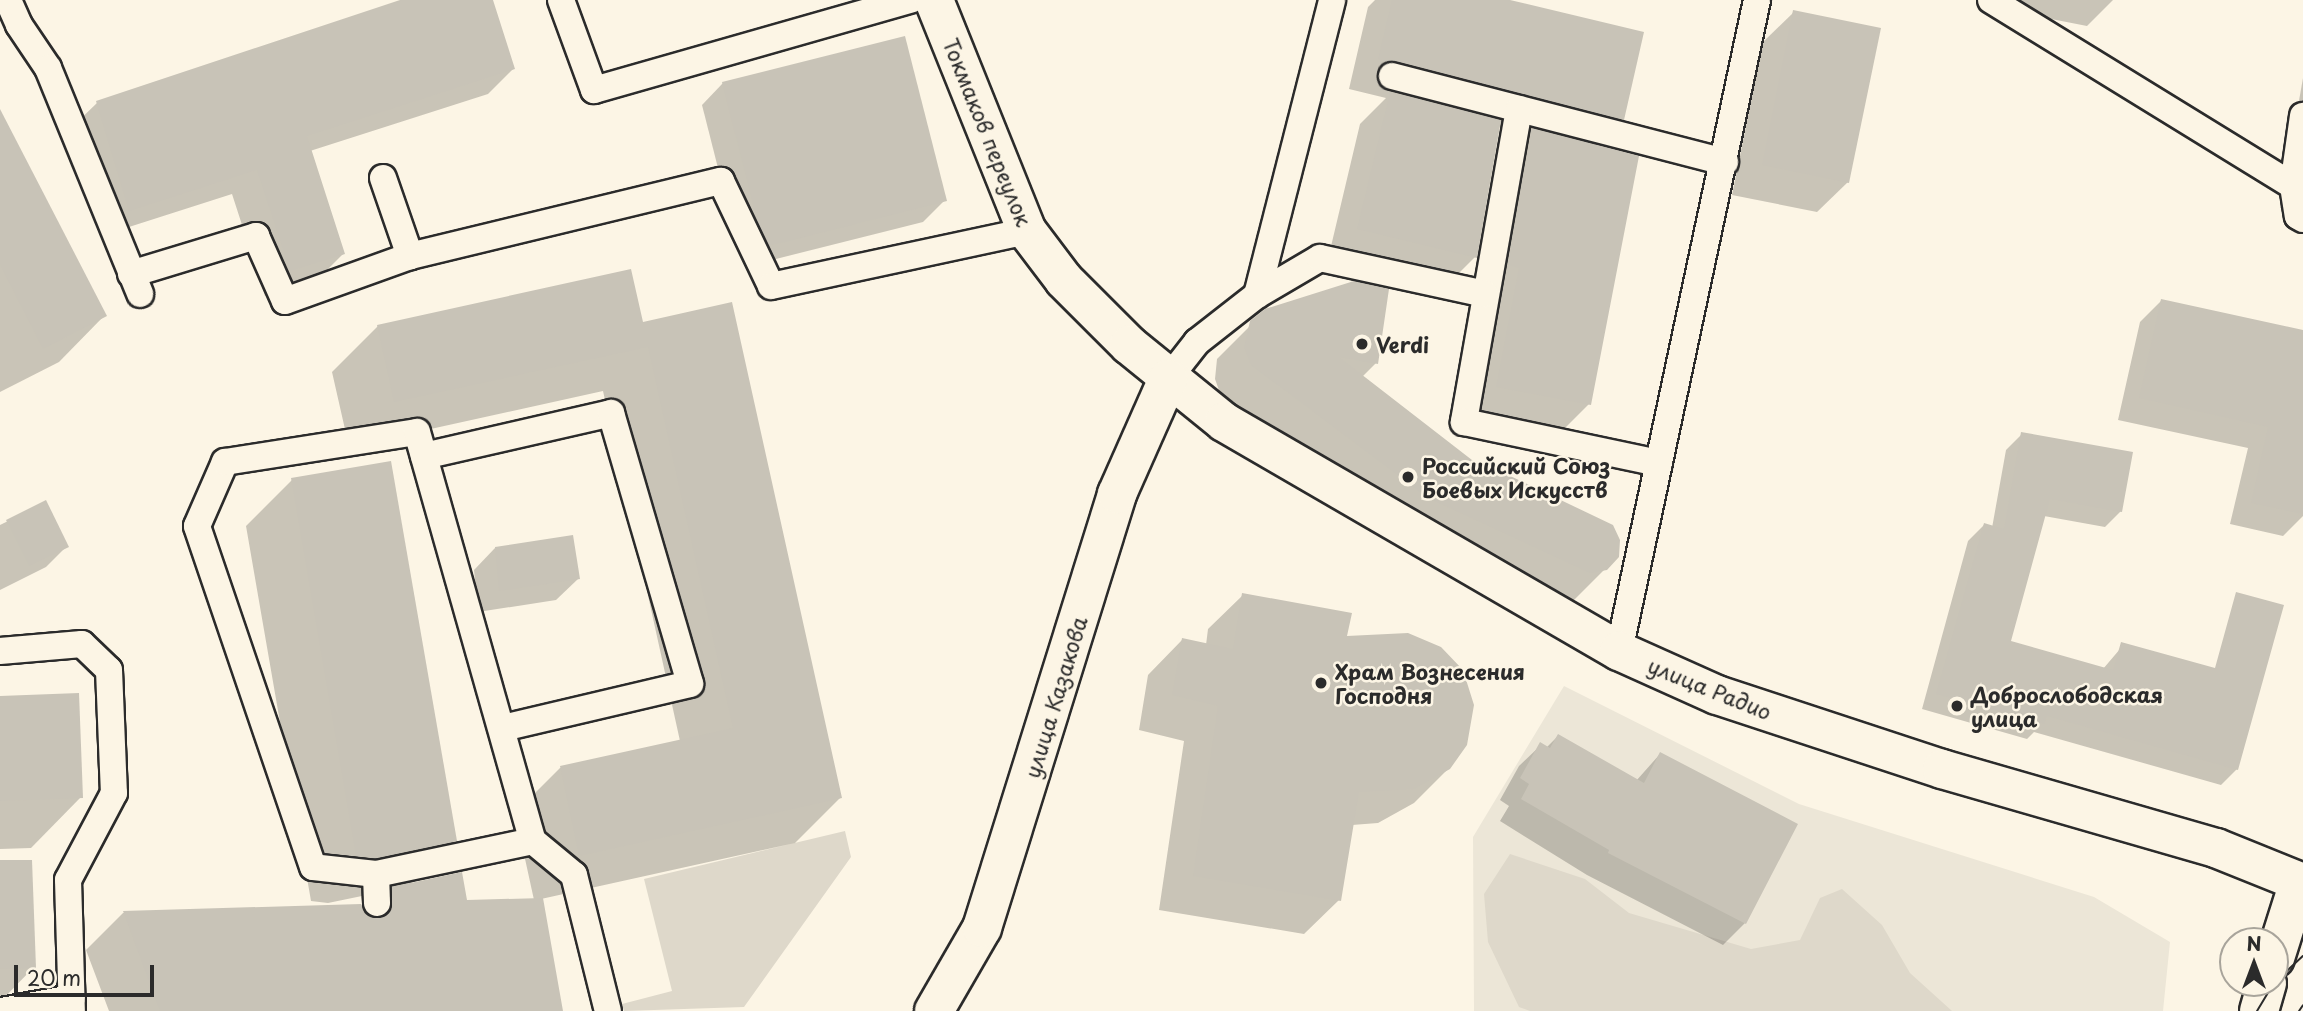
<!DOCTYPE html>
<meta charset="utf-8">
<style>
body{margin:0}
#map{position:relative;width:2303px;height:1011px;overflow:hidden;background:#fcf5e5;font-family:"Playpen Sans",sans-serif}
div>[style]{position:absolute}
.built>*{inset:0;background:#ece6d7}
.green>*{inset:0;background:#ded8ca}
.shadow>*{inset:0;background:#0003}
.building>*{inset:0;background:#c8c3b7}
.roads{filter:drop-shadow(2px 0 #2b2b2b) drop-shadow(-2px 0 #2b2b2b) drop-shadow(0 2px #2b2b2b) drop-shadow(0 -2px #2b2b2b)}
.lane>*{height:26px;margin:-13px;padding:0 13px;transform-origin:13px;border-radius:13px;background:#fcf5e5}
.secondary>*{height:38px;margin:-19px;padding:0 19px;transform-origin:19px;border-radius:19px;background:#fcf5e5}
.tram>*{height:2px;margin:-1px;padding:0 1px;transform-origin:1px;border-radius:1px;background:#2b2b2b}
.dots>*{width:19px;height:19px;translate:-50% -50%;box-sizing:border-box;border:4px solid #fcf5e5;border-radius:50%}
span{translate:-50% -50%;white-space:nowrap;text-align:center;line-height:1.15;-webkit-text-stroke:5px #fcf5e5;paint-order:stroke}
.street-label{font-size:21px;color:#2b2b2b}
.poi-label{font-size:21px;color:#2b2b2b;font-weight:700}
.left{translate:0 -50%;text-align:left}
.north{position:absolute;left:2219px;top:927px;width:70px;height:70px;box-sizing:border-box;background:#fcf5e5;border:2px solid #a8a49b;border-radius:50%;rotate:0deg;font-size:19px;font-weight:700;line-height:28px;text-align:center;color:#2b2b2b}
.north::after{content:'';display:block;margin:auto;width:24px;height:32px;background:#2b2b2b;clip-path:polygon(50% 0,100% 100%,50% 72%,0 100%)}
.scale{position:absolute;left:14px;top:965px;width:140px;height:32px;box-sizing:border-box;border:4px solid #2b2b2b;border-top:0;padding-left:9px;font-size:21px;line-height:24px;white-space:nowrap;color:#2b2b2b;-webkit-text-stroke:5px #fcf5e5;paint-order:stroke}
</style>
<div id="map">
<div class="built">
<div style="clip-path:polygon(1564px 686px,1799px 804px,2094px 897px,2170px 942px,2163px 1011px,1474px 1011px,1473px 837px)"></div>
</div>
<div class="green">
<div style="clip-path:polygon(845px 831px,851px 857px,744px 1007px,624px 1011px,622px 1004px,672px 991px,644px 879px)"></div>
<div style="clip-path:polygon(1510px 854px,1585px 879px,1629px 913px,1751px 949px,1800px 940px,1820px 898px,1842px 889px,1882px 925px,1910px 973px,1952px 1011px,1530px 1011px,1519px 1007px,1488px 942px,1484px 894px)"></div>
</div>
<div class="shadow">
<div style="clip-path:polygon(408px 0,491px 0,513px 69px,488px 94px,310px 151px,343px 254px,318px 279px,265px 296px,232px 194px,104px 235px,71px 128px,97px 103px)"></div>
<div style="clip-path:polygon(1375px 0,1500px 0,1622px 119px,1594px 146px,1589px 404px,1559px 434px,1467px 417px,1502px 161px,1529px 134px,1498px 126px,1475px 257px,1445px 287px,1328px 259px,1360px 124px,1386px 98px,1349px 89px,1368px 7px)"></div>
<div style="clip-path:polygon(2003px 0,2113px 0,2087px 26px,2001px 9px)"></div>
<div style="clip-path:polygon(1794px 12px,1848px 182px,1817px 212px,1732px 195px,1763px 42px)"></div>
<div style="clip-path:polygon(2303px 78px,2303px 212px,2280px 208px)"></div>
<div style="clip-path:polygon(723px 83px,945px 200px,923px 222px,748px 266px,737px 243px,702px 105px)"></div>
<div style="clip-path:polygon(0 136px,104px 316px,59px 362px,0 392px)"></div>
<div style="clip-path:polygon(2161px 301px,2303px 332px,2303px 516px,2283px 536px,2230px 524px,2248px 448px,2118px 420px,2140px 322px)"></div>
<div style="clip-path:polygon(1266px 310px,1376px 363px,1362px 377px,1479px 467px,1482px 464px,1617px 557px,1574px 600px,1559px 603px,1397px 528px,1221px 396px,1215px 379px,1217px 359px)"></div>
<div style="clip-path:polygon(642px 324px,840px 798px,795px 843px,541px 899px,561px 1011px,109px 1011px,86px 950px,123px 913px,360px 905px,366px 915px,391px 890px,328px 903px,311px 901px,246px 526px,292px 480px,455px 840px,410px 885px,465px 902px,534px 900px,515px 813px,560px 768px,680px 741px,603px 391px,349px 447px,332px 372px,378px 326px)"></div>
<div style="clip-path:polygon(2022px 434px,2121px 511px,2105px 527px,2044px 516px,2009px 642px,2103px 669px,2120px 649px,2237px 769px,2221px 785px,2034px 732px,2027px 739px,1922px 709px,1968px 541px,1984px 525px,1992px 528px,2006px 450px)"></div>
<div style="clip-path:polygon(45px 503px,67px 546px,46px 567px,0 590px,0 525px)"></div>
<div style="clip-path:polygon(495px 548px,578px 579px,556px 600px,478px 612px,474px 570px)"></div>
<div style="clip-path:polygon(1243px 595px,1345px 637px,1449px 768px,1414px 803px,1378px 823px,1352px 825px,1339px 900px,1304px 934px,1159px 910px,1184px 741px,1139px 730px,1148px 675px,1182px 640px,1206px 645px,1208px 629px)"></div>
<div style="clip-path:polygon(0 697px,81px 797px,31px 848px,0 849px)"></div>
<div style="clip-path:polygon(1558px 736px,1636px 781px,1660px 754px,1745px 923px,1723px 945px,1587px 875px,1500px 821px,1509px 806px,1500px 800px,1519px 766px,1541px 745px,1546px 748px)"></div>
<div style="clip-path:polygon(0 884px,34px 967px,0 1002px)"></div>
</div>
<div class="building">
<div style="clip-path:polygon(400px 0,493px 0,515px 69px,307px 136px,345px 254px,290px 271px,257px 170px,129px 211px,96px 101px)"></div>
<div style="clip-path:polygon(1392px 0,1510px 0,1644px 32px,1624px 120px,1378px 59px)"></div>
<div style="clip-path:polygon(1793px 10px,1881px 28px,1849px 183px,1762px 165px)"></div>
<div style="clip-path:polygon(905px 36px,947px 201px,769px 246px,757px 221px,722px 82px)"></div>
<div style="clip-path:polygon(1390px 92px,1501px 120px,1477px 258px,1357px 229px)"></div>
<div style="clip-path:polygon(0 109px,107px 316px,43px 349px,0 265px)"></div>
<div style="clip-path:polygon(1532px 128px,1639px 156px,1591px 405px,1496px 387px,1519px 268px,1508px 265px)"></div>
<div style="clip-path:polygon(631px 269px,643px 322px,732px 302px,842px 798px,579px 856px,560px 766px,733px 728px,648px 347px,394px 402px,377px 325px)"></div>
<div style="clip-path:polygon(1354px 281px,1389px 289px,1378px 364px,1339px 357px,1481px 467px,1481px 462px,1613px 525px,1620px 540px,1619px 557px,1607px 570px,1590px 573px,1428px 498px,1251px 365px,1244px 347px,1250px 321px,1265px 309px)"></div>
<div style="clip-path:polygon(2161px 299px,2303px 330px,2303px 514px,2251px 503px,2268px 427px,2139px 398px)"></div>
<div style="clip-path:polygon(2021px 432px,2133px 452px,2122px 512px,2050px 499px,2011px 641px,2113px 670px,2121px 642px,2215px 668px,2236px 592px,2284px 605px,2238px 770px,2047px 716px,2045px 724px,1936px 694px,1984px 523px,2004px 529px)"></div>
<div style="clip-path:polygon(391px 461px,457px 841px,375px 858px,356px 856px,291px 478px)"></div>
<div style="clip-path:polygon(46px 500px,69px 547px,29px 566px,6px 520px)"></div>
<div style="clip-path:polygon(573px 535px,580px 579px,499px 591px,495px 547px)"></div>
<div style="clip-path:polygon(1242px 593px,1352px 613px,1347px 636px,1408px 633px,1441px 647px,1463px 670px,1474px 705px,1467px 745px,1450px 769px,1414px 789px,1359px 792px,1341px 901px,1193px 876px,1218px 706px,1172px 695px,1182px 638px,1233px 649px)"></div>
<div style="clip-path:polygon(79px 693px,83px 798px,0 801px,0 696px)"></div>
<div style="clip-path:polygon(1558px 734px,1644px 783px,1660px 752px,1798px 824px,1746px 924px,1608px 853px,1609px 850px,1521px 799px,1529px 784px,1520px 778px,1540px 742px,1550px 748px)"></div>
<div style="clip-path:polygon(0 860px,32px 860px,36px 968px,0 969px)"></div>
<div style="clip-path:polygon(462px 872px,467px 900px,543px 898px,563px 1011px,160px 1011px,123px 911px,361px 904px,369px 917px,378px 919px,391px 910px,392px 887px)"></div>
</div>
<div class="roads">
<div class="lane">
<div style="left:8px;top:0;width:27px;rotate:66deg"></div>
<div style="left:19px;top:25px;width:52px;rotate:56deg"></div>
<div style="left:48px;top:68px;width:244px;rotate:67.8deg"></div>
<div style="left:561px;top:0;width:96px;rotate:69.9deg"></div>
<div style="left:594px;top:90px;width:329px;rotate:-15.9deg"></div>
<div style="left:1991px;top:0;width:355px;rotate:31.6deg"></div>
<div style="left:2293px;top:186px;width:30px;rotate:81deg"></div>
<div style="left:2298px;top:216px;width:6px;rotate:31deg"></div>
<div style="left:1392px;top:76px;width:344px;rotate:14.5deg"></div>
<div style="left:1519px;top:109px;width:318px;rotate:100deg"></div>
<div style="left:1464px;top:422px;width:199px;rotate:11.9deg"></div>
<div style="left:383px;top:178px;width:83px;rotate:70.9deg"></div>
<div style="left:410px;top:256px;width:320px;rotate:-13.6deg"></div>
<div style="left:721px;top:181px;width:116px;rotate:64.5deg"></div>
<div style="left:771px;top:286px;width:262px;rotate:-12.1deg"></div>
<div style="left:2293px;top:186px;width:71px;rotate:-81.9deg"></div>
<div style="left:131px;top:274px;width:131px;rotate:-16.9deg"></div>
<div style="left:256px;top:236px;width:71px;rotate:66deg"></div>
<div style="left:285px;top:301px;width:133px;rotate:-19.8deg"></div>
<div style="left:1257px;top:295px;width:304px;rotate:-75.7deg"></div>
<div style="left:1168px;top:379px;width:47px;rotate:-51.9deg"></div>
<div style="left:1197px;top:342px;width:76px;rotate:-38.1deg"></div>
<div style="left:1257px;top:295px;width:73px;rotate:-30.4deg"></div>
<div style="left:1320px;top:258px;width:169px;rotate:12.3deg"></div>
<div style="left:424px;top:456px;width:192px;rotate:-12.9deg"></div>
<div style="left:611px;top:413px;width:282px;rotate:73.7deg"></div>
<div style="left:690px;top:684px;width:193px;rotate:166.8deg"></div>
<div style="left:0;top:651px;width:82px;rotate:-4.9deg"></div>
<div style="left:82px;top:644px;width:37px;rotate:44deg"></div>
<div style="left:109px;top:670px;width:123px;rotate:87.7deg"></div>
<div style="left:114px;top:793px;width:98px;rotate:117.9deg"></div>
<div style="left:68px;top:880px;width:131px;rotate:88.3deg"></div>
<div style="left:1619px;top:651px;width:665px;rotate:-78.03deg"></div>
<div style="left:533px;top:841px;width:160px;rotate:168.1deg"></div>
<div style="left:376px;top:874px;width:63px;rotate:-173.7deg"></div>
<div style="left:313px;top:867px;width:360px;rotate:-108.8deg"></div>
<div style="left:197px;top:526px;width:70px;rotate:-66.4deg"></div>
<div style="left:225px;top:462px;width:194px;rotate:-8.9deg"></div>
<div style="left:417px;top:432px;width:425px;rotate:74.2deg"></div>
<div style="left:533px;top:841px;width:53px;rotate:39.7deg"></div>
<div style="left:574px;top:875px;width:140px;rotate:76deg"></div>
<div style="left:376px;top:874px;width:29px;rotate:88deg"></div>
<div style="left:2px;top:1011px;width:71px;rotate:-10.5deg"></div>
</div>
<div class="secondary">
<div style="left:934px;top:0;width:249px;rotate:68.1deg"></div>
<div style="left:1027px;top:231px;width:61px;rotate:52.9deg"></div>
<div style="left:1064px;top:280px;width:92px;rotate:45deg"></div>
<div style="left:1129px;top:345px;width:122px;rotate:39deg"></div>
<div style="left:1224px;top:422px;width:457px;rotate:30.1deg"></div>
<div style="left:1619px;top:651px;width:107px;rotate:24.2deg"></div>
<div style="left:1717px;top:695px;width:237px;rotate:18.2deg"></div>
<div style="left:1942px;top:769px;width:285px;rotate:16.1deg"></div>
<div style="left:2216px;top:848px;width:94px;rotate:21.9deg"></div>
<div style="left:2275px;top:958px;width:80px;rotate:-72.5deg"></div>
<div style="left:934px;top:1011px;width:96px;rotate:-60deg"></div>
<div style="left:982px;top:928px;width:455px;rotate:-72.7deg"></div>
<div style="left:1117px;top:494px;width:126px;rotate:-66.1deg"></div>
<div style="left:2259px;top:1011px;width:29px;rotate:-74deg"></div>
</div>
</div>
<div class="tram">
<div style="left:2275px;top:982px;width:38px;rotate:-43deg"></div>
<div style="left:2257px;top:1011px;width:33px;rotate:-59deg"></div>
<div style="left:2299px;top:1011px;width:7px;rotate:-56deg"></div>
</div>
<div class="dots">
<div style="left:1362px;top:344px;background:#2b2b2b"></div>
<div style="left:1408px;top:477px;background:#2b2b2b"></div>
<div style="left:1321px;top:683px;background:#2b2b2b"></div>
<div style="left:1957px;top:706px;background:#2b2b2b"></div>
</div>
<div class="street-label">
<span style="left:988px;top:132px;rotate:68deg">Токмаков переулок</span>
<span style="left:1710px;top:688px;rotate:22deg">улица Радио</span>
<span style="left:1055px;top:697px;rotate:-73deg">улица Казакова</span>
</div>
<div class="poi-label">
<span class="left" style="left:1376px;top:344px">Verdi</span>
<span class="left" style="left:1422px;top:477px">Российский Союз<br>Боевых Искусств</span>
<span class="left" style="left:1335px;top:683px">Храм Вознесения<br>Господня</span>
<span class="left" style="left:1971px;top:706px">Доброслободская<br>улица</span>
</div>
<div class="north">N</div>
<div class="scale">20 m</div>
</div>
